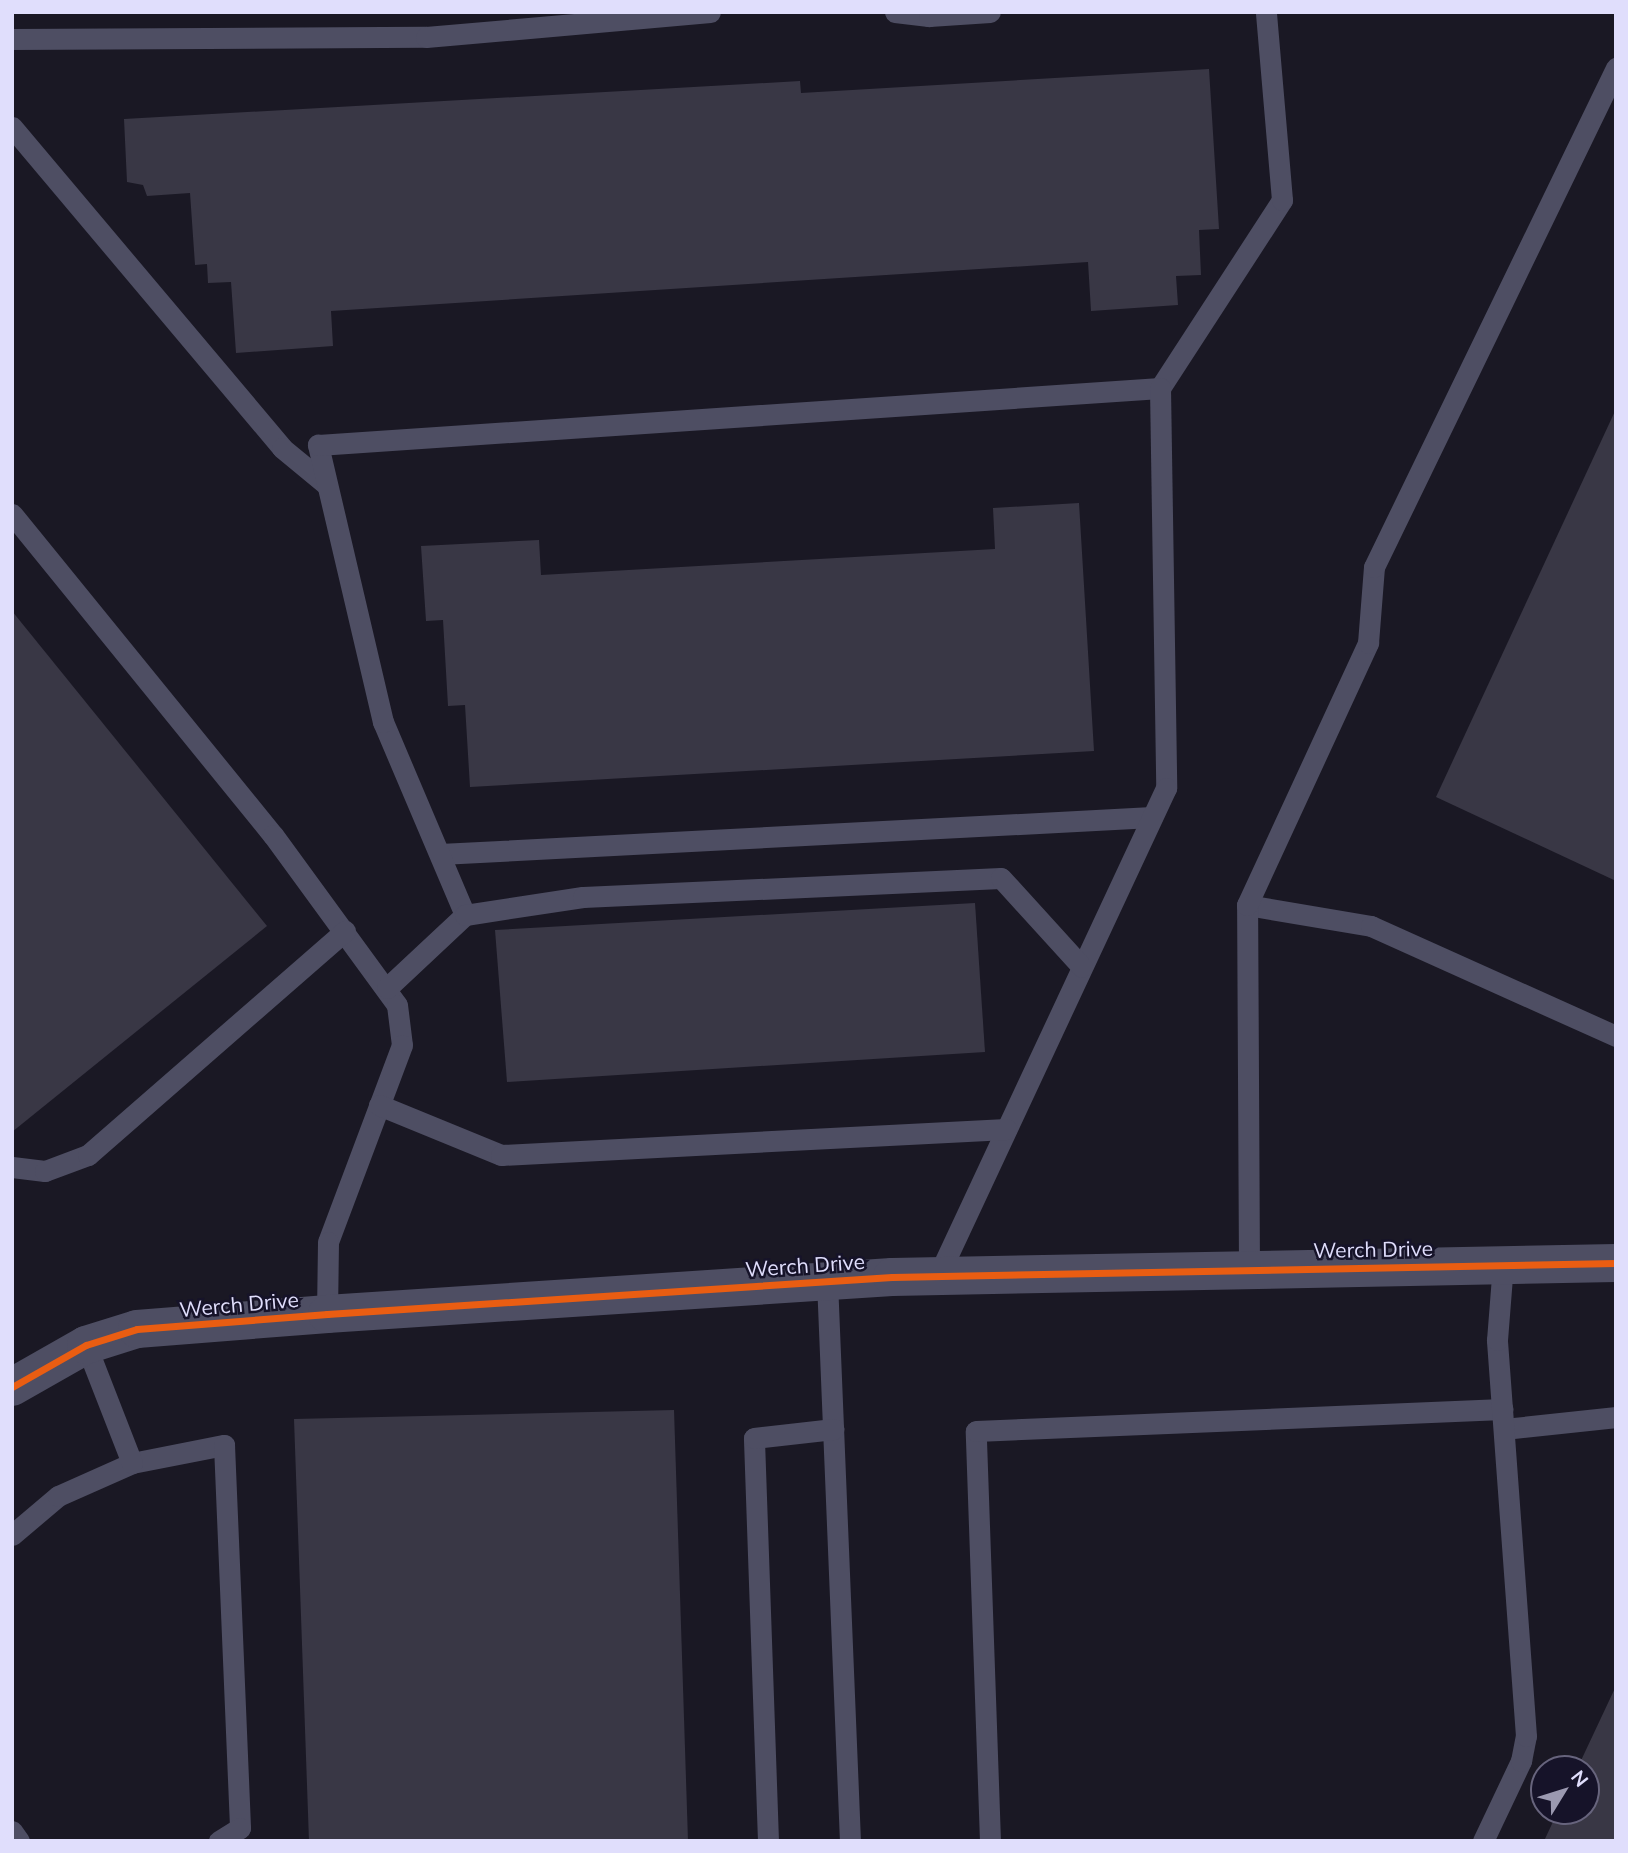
<!DOCTYPE html>
<style>
body{margin:0}
#map{position:relative;width:1628px;height:1853px;overflow:hidden;background:#1a1824;font-family:Mulish,sans-serif}
div>[style]{position:absolute}
.building>*{inset:0;background:#393745}
.service>*{height:21px;margin:-10.5px;padding:0 10.5px;transform-origin:10.5px;border-radius:10.5px;background:#4e4e63}
.minor>*{height:38px;margin:-19px;padding:0 19px;transform-origin:19px;border-radius:19px;background:#4e4e63}
.cycleway>*{height:7px;margin:-3.5px;padding:0 3.5px;transform-origin:3.5px;border-radius:3.5px;background:#e95d12}
span{translate:-50% -50%;white-space:nowrap;text-align:center;line-height:1.15;-webkit-text-stroke:5px #161329;paint-order:stroke}
.street-label{font-size:21px;color:#e0defc}
.frame{position:absolute;inset:0;border:14px solid #e0defc;pointer-events:none}
.north{position:absolute;left:1530px;top:1755px;width:70px;height:70px;box-sizing:border-box;background:#161329;border:2px solid #67647d;border-radius:50%;rotate:52deg;font-size:19px;font-weight:700;line-height:28px;text-align:center;color:#e0defc}
.north::after{content:'';display:block;margin:auto;width:24px;height:32px;background:#9b99b0;clip-path:polygon(50% 0,100% 100%,50% 72%,0 100%)}
</style>
<div id="map">
<div class="building">
<div style="clip-path:polygon(1209px 69px,1219px 229px,1199px 230px,1201px 275px,1176px 276px,1178px 305px,1091px 311px,1088px 262px,331px 311px,333px 346px,236px 353px,231px 282px,208px 283px,207px 264px,195px 265px,190px 193px,147px 196px,143px 185px,127px 182px,124px 119px,800px 81px,801px 93px)"></div>
<div style="clip-path:polygon(1616px 409px,1616px 881px,1436px 797px)"></div>
<div style="clip-path:polygon(1079px 503px,1094px 751px,470px 787px,465px 705px,448px 706px,443px 620px,426px 621px,421px 546px,539px 540px,541px 575px,995px 549px,993px 508px)"></div>
<div style="clip-path:polygon(12px 611px,267px 926px,12px 1132px)"></div>
<div style="clip-path:polygon(975px 903px,985px 1052px,507px 1082px,495px 930px)"></div>
<div style="clip-path:polygon(674px 1410px,688px 1841px,309px 1841px,294px 1419px)"></div>
<div style="clip-path:polygon(1616px 1686px,1616px 1841px,1544px 1841px,1558px 1811px,1586px 1811px,1586px 1769px,1577px 1769px)"></div>
</div>
<div class="service">
<div style="left:895px;top:12px;width:34px;rotate:7deg"></div>
<div style="left:929px;top:16px;width:61px;rotate:-3.8deg"></div>
<div style="left:12px;top:39px;width:414px;rotate:-0.3deg"></div>
<div style="left:426px;top:37px;width:285px;rotate:-5deg"></div>
<div style="left:12px;top:127px;width:419px;rotate:49.9deg"></div>
<div style="left:282px;top:448px;width:58px;rotate:39.4deg"></div>
<div style="left:1160px;top:388px;width:224px;rotate:-57deg"></div>
<div style="left:1282px;top:200px;width:189px;rotate:-94.9deg"></div>
<div style="left:12px;top:514px;width:414px;rotate:50.9deg"></div>
<div style="left:273px;top:835px;width:210px;rotate:53.9deg"></div>
<div style="left:397px;top:1005px;width:40px;rotate:82.9deg"></div>
<div style="left:402px;top:1045px;width:210px;rotate:110.6deg"></div>
<div style="left:328px;top:1242px;width:72px;rotate:90.8deg"></div>
<div style="left:440px;top:854px;width:713px;rotate:-2.97deg"></div>
<div style="left:1247px;top:905px;width:126px;rotate:9.6deg"></div>
<div style="left:1371px;top:926px;width:269px;rotate:24.2deg"></div>
<div style="left:465px;top:915px;width:210px;rotate:-113deg"></div>
<div style="left:383px;top:722px;width:285px;rotate:-103.2deg"></div>
<div style="left:318px;top:445px;width:844px;rotate:-3.87deg"></div>
<div style="left:1160px;top:388px;width:400px;rotate:89.1deg"></div>
<div style="left:1166px;top:788px;width:539px;rotate:115.04deg"></div>
<div style="left:387px;top:988px;width:107px;rotate:-43.1deg"></div>
<div style="left:465px;top:915px;width:119px;rotate:-8.7deg"></div>
<div style="left:583px;top:897px;width:418px;rotate:-2.6deg"></div>
<div style="left:1001px;top:878px;width:120px;rotate:47.7deg"></div>
<div style="left:379px;top:1105px;width:132px;rotate:22.3deg"></div>
<div style="left:501px;top:1155px;width:506px;rotate:-2.95deg"></div>
<div style="left:12px;top:1167px;width:33px;rotate:7deg"></div>
<div style="left:45px;top:1171px;width:46px;rotate:-20.4deg"></div>
<div style="left:88px;top:1155px;width:341px;rotate:-41.1deg"></div>
<div style="left:1249px;top:1269px;width:364px;rotate:-90.3deg"></div>
<div style="left:1247px;top:905px;width:289px;rotate:-65.2deg"></div>
<div style="left:1368px;top:643px;width:76px;rotate:-85.5deg"></div>
<div style="left:1374px;top:567px;width:555px;rotate:-64.13deg"></div>
<div style="left:827px;top:1281px;width:560px;rotate:87.65deg"></div>
<div style="left:1504px;top:1429px;width:113px;rotate:-6.1deg"></div>
<div style="left:132px;top:1463px;width:94px;rotate:-11.1deg"></div>
<div style="left:224px;top:1445px;width:383px;rotate:87.6deg"></div>
<div style="left:240px;top:1828px;width:25px;rotate:148deg"></div>
<div style="left:12px;top:1535px;width:60px;rotate:-40.3deg"></div>
<div style="left:58px;top:1496px;width:81px;rotate:-24deg"></div>
<div style="left:132px;top:1463px;width:127px;rotate:-111.3deg"></div>
<div style="left:12px;top:1831px;width:12px;rotate:55deg"></div>
<div style="left:768px;top:1841px;width:403px;rotate:-92deg"></div>
<div style="left:754px;top:1438px;width:80px;rotate:-6.5deg"></div>
<div style="left:990px;top:1841px;width:410px;rotate:-92deg"></div>
<div style="left:976px;top:1431px;width:527px;rotate:-2.39deg"></div>
<div style="left:1483px;top:1841px;width:89px;rotate:-64.6deg"></div>
<div style="left:1521px;top:1761px;width:25px;rotate:-79deg"></div>
<div style="left:1526px;top:1736px;width:397px;rotate:-94.2deg"></div>
<div style="left:1497px;top:1340px;width:77px;rotate:-85.5deg"></div>
</div>
<div class="minor">
<div style="left:12px;top:1387px;width:85px;rotate:-29.6deg"></div>
<div style="left:86px;top:1345px;width:53px;rotate:-17.4deg"></div>
<div style="left:137px;top:1329px;width:191px;rotate:-4.5deg"></div>
<div style="left:327px;top:1314px;width:566px;rotate:-3.75deg"></div>
<div style="left:892px;top:1277px;width:724px;rotate:-1.11deg"></div>
</div>
<div class="cycleway">
<div style="left:12px;top:1387px;width:85px;rotate:-29.6deg"></div>
<div style="left:86px;top:1345px;width:53px;rotate:-17.4deg"></div>
<div style="left:137px;top:1329px;width:191px;rotate:-4.5deg"></div>
<div style="left:327px;top:1314px;width:566px;rotate:-3.75deg"></div>
<div style="left:892px;top:1277px;width:724px;rotate:-1.11deg"></div>
</div>
<div class="street-label">
<span style="left:1373px;top:1249px;rotate:-1deg">Werch Drive</span>
<span style="left:805px;top:1265px;rotate:-4deg">Werch Drive</span>
<span style="left:239px;top:1304px;rotate:-5deg">Werch Drive</span>
</div>
<div class="frame"></div>
<div class="north">N</div>
</div>
